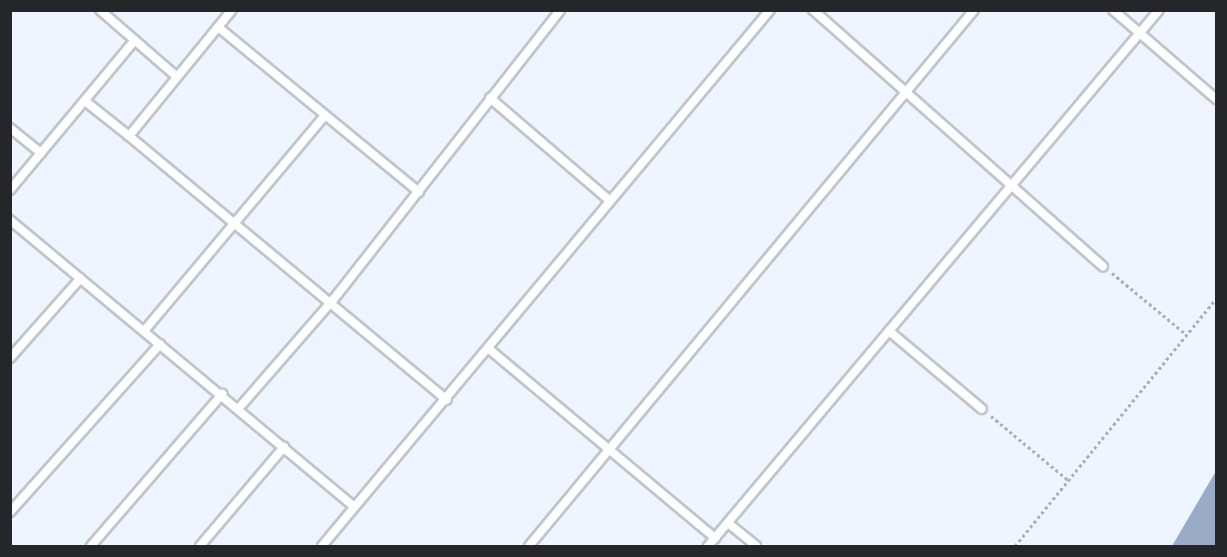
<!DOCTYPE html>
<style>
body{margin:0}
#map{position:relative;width:1227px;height:557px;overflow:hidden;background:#eff5ff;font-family:"Sofia Sans Condensed",sans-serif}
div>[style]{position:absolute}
.water>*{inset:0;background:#9aabc7}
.path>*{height:3px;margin-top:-1.5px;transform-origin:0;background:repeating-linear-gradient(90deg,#abafb7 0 3px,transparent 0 6px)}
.roads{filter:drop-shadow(2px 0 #bfc5cd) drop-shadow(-2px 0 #bfc5cd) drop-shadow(0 2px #bfc5cd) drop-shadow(0 -2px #bfc5cd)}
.service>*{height:8px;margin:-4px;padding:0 4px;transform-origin:4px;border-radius:4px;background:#fff}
span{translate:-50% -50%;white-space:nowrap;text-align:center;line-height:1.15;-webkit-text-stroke:4.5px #fff;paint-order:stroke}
.frame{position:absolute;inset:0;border:12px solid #24262a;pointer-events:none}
</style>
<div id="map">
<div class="water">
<div style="clip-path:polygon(1216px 471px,1216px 546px,1172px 546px)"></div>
</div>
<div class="path">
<div style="left:1112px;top:273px;width:97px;rotate:39.6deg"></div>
<div style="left:991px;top:416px;width:100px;rotate:39.7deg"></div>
<div style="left:1015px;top:546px;width:318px;rotate:-50.9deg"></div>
</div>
<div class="roads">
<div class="service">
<div style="left:100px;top:10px;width:101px;rotate:41deg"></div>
<div style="left:813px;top:10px;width:387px;rotate:41.5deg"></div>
<div style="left:1113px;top:10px;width:136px;rotate:40.8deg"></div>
<div style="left:218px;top:27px;width:22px;rotate:-51deg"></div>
<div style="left:490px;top:98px;width:157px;rotate:40.6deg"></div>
<div style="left:85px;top:101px;width:56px;rotate:38.5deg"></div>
<div style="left:10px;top:128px;width:40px;rotate:39deg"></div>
<div style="left:10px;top:190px;width:195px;rotate:-50.2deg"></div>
<div style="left:419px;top:192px;width:260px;rotate:-140.6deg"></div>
<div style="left:218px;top:27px;width:141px;rotate:129.2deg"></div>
<div style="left:129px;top:136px;width:413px;rotate:39.7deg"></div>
<div style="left:10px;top:220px;width:448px;rotate:39.8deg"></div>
<div style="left:144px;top:331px;width:282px;rotate:-50deg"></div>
<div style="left:889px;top:331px;width:121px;rotate:40deg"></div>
<div style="left:489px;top:349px;width:295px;rotate:39.9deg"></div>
<div style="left:10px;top:358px;width:106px;rotate:-48.5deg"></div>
<div style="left:239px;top:408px;width:143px;rotate:-49deg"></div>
<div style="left:333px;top:300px;width:368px;rotate:-51.9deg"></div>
<div style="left:10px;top:512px;width:225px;rotate:-48.2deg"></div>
<div style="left:728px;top:523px;width:36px;rotate:39deg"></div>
<div style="left:91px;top:546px;width:201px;rotate:-49.2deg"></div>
<div style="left:200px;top:546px;width:130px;rotate:-49.7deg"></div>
<div style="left:322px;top:546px;width:699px;rotate:-50.11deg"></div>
<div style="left:529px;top:546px;width:697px;rotate:-50.3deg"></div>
<div style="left:708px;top:546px;width:700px;rotate:-49.92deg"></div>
</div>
</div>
<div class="frame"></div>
</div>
